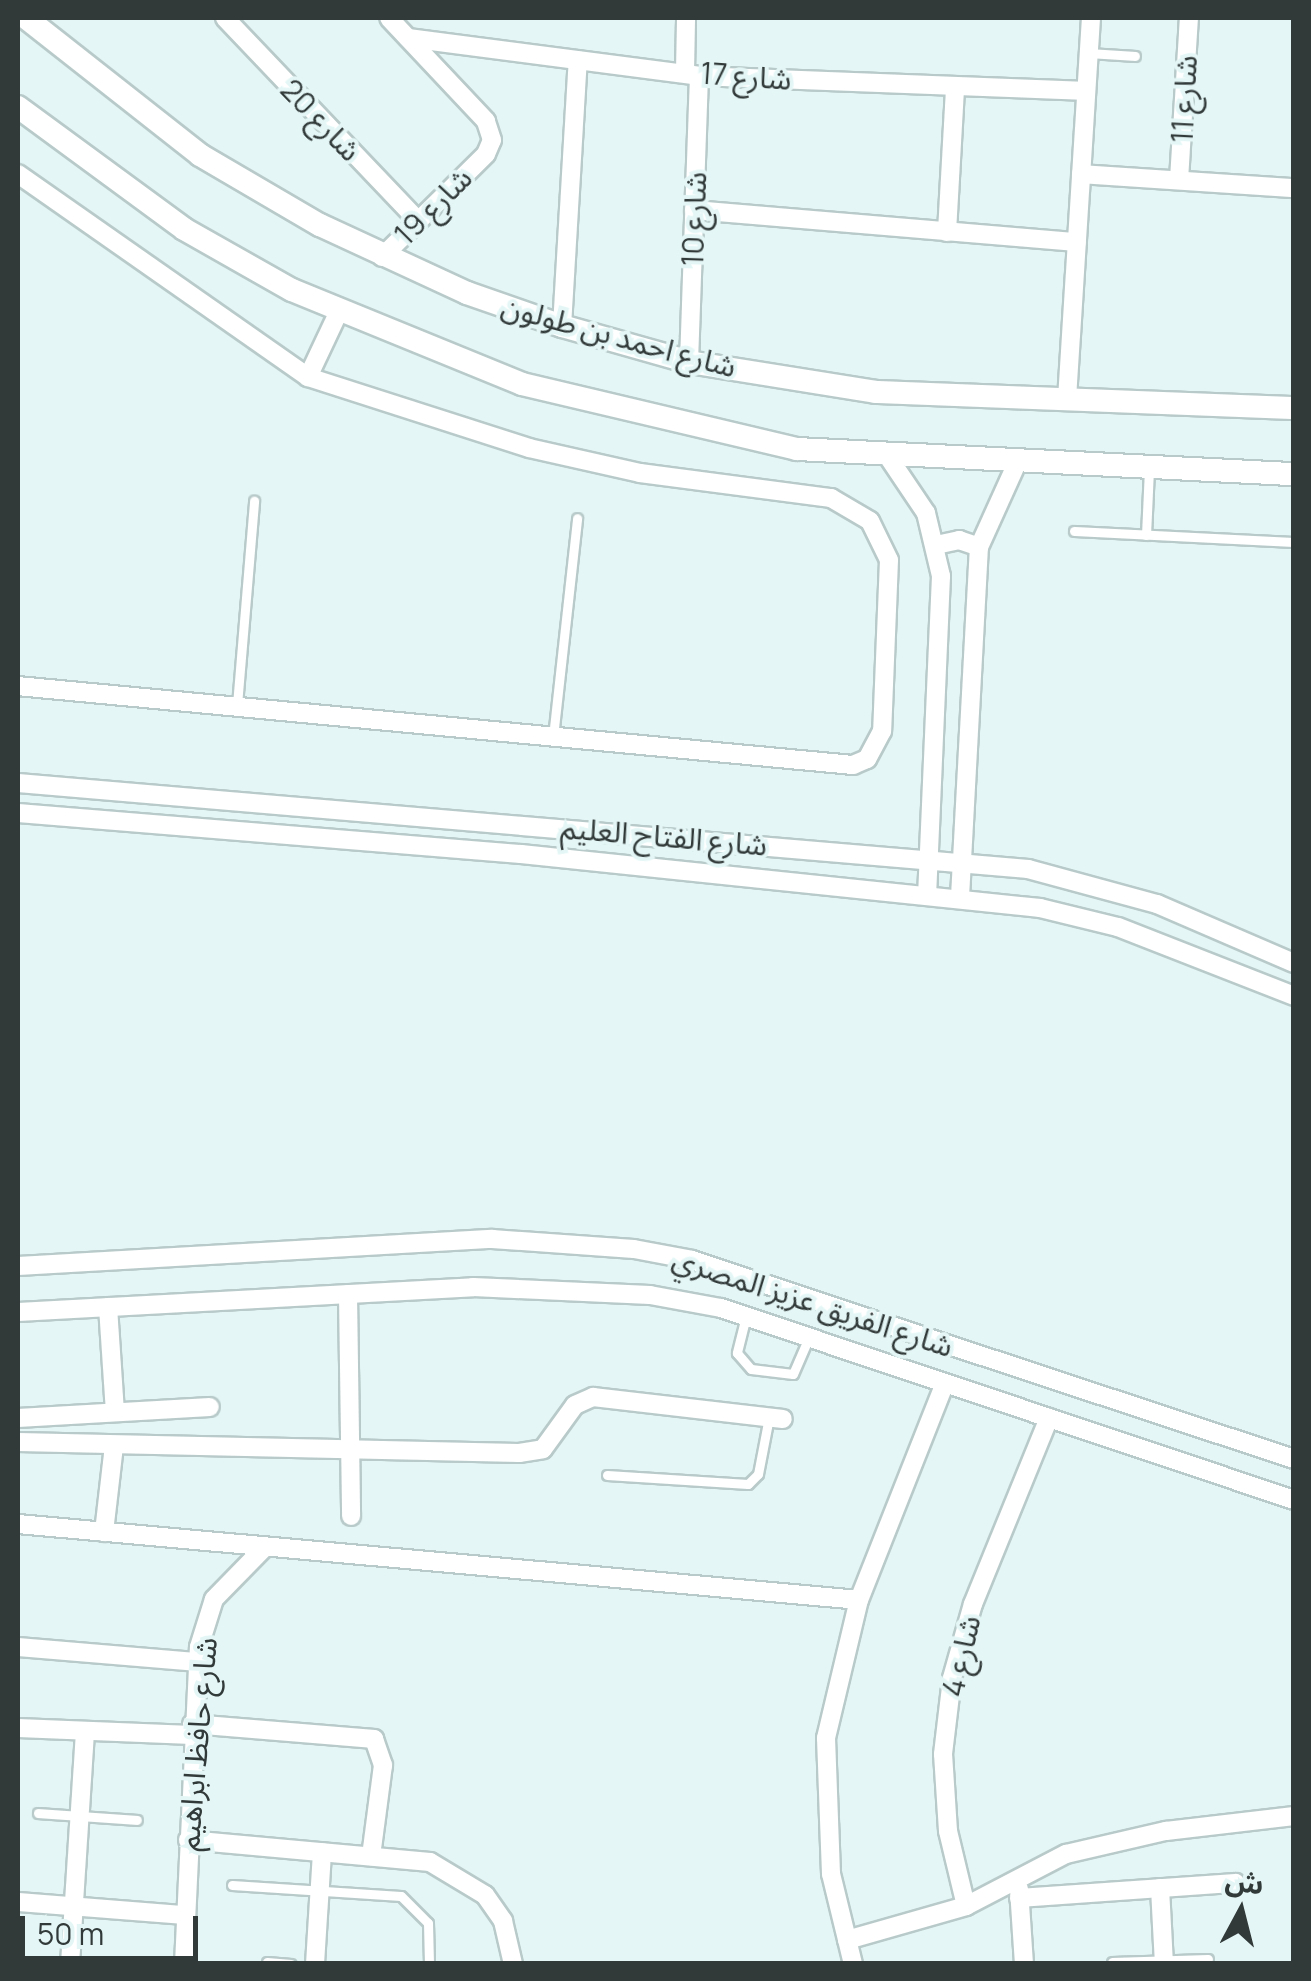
<!DOCTYPE html>
<meta charset="utf-8">
<style>
body{margin:0}
#map{position:relative;width:1311px;height:1981px;overflow:hidden;background:#e4f7f6;font-family:Manrope,"Noto Sans Arabic",sans-serif}
div>[style]{position:absolute}
.roads{filter:drop-shadow(2px 0 #b8cac9) drop-shadow(-2px 0 #b8cac9) drop-shadow(0 2px #b8cac9) drop-shadow(0 -2px #b8cac9)}
.service>*{height:9px;margin:-4.5px;padding:0 4.5px;transform-origin:4.5px;border-radius:4.5px;background:#fff}
.minor>*{height:18px;margin:-9px;padding:0 9px;transform-origin:9px;border-radius:9px;background:#fff}
.tertiary>*{height:22px;margin:-11px;padding:0 11px;transform-origin:11px;border-radius:11px;background:#fff}
span{translate:-50% -50%;white-space:nowrap;text-align:center;line-height:1.15;-webkit-text-stroke:8px #e4f7f6;paint-order:stroke}
.street-label{font-size:30px;color:#323939}
.frame{position:absolute;inset:0;border:20px solid #323939;pointer-events:none}
.north{position:absolute;left:1191px;top:1861px;width:100px;height:100px;-webkit-text-stroke:8px #e4f7f6;paint-order:stroke;rotate:7deg;font-size:28px;font-weight:700;line-height:40px;text-align:center;color:#323939}
.north::after{content:'';display:block;margin:auto;width:35px;height:45px;background:#323939;clip-path:polygon(50% 0,100% 100%,50% 72%,0 100%)}
.scale{position:absolute;left:20px;top:1916px;width:178px;height:45px;box-sizing:border-box;border:5px solid #323939;border-top:0;padding-left:12px;font-size:30px;line-height:35px;white-space:nowrap;color:#323939;-webkit-text-stroke:8px #e4f7f6;paint-order:stroke}
</style>
<div id="map">
<div class="roads">
<div class="service">
<div style="left:1089px;top:53px;width:46px;rotate:3.7deg"></div>
<div style="left:1074px;top:531px;width:220px;rotate:2.9deg"></div>
<div style="left:1146px;top:535px;width:67px;rotate:-87.4deg"></div>
<div style="left:237px;top:705px;width:205px;rotate:-85.2deg"></div>
<div style="left:553px;top:737px;width:220px;rotate:-83.7deg"></div>
<div style="left:746px;top:1316px;width:38px;rotate:104deg"></div>
<div style="left:737px;top:1353px;width:21px;rotate:49deg"></div>
<div style="left:751px;top:1369px;width:42px;rotate:6.8deg"></div>
<div style="left:793px;top:1374px;width:40px;rotate:-66.6deg"></div>
<div style="left:607px;top:1475px;width:141px;rotate:3.7deg"></div>
<div style="left:748px;top:1484px;width:14px;rotate:-45deg"></div>
<div style="left:758px;top:1474px;width:58px;rotate:-79.1deg"></div>
<div style="left:38px;top:1813px;width:99px;rotate:4deg"></div>
<div style="left:232px;top:1885px;width:169px;rotate:3.7deg"></div>
<div style="left:401px;top:1896px;width:38px;rotate:45deg"></div>
<div style="left:428px;top:1923px;width:41px;rotate:88.6deg"></div>
<div style="left:267px;top:1962px;width:24px;rotate:5deg"></div>
<div style="left:1112px;top:1962px;width:96px;rotate:-1.8deg"></div>
</div>
<div class="minor">
<div style="left:225px;top:18px;width:280px;rotate:46.4deg"></div>
<div style="left:408px;top:38px;width:293px;rotate:7.4deg"></div>
<div style="left:699px;top:76px;width:387px;rotate:2.2deg"></div>
<div style="left:685px;top:72px;width:54px;rotate:-88.9deg"></div>
<div style="left:18px;top:174px;width:354px;rotate:35deg"></div>
<div style="left:308px;top:377px;width:232px;rotate:17.8deg"></div>
<div style="left:529px;top:448px;width:114px;rotate:12.7deg"></div>
<div style="left:640px;top:473px;width:193px;rotate:7.5deg"></div>
<div style="left:831px;top:498px;width:45px;rotate:30.5deg"></div>
<div style="left:870px;top:521px;width:43px;rotate:64deg"></div>
<div style="left:889px;top:560px;width:171px;rotate:92.3deg"></div>
<div style="left:882px;top:731px;width:32px;rotate:118deg"></div>
<div style="left:867px;top:759px;width:15px;rotate:157deg"></div>
<div style="left:853px;top:765px;width:839px;rotate:-174.6deg"></div>
<div style="left:1081px;top:174px;width:213px;rotate:3.8deg"></div>
<div style="left:1179px;top:180px;width:162px;rotate:-86.5deg"></div>
<div style="left:694px;top:210px;width:384px;rotate:4.8deg"></div>
<div style="left:947px;top:232px;width:145px;rotate:-86.8deg"></div>
<div style="left:382px;top:257px;width:146px;rotate:-44.7deg"></div>
<div style="left:486px;top:154px;width:15px;rotate:-67deg"></div>
<div style="left:492px;top:140px;width:20px;rotate:-108deg"></div>
<div style="left:486px;top:121px;width:141px;rotate:-133.3deg"></div>
<div style="left:562px;top:326px;width:266px;rotate:-86.6deg"></div>
<div style="left:689px;top:362px;width:286px;rotate:-88deg"></div>
<div style="left:308px;top:377px;width:73px;rotate:-64.8deg"></div>
<div style="left:1067px;top:399px;width:382px;rotate:-86.4deg"></div>
<div style="left:889px;top:458px;width:66px;rotate:56.1deg"></div>
<div style="left:926px;top:513px;width:65px;rotate:76.6deg"></div>
<div style="left:941px;top:576px;width:317px;rotate:92.5deg"></div>
<div style="left:936px;top:545px;width:24px;rotate:-12deg"></div>
<div style="left:959px;top:540px;width:21px;rotate:19deg"></div>
<div style="left:18px;top:783px;width:1014px;rotate:4.87deg"></div>
<div style="left:1028px;top:869px;width:134px;rotate:15.2deg"></div>
<div style="left:1157px;top:904px;width:149px;rotate:23.3deg"></div>
<div style="left:18px;top:813px;width:505px;rotate:4.66deg"></div>
<div style="left:521px;top:854px;width:522px;rotate:5.94deg"></div>
<div style="left:1040px;top:908px;width:80px;rotate:13.7deg"></div>
<div style="left:1118px;top:927px;width:189px;rotate:21.4deg"></div>
<div style="left:960px;top:897px;width:351px;rotate:-86.9deg"></div>
<div style="left:979px;top:547px;width:92px;rotate:-65.7deg"></div>
<div style="left:18px;top:1266px;width:475px;rotate:-3.3deg"></div>
<div style="left:492px;top:1239px;width:142px;rotate:4deg"></div>
<div style="left:634px;top:1249px;width:59px;rotate:10.7deg"></div>
<div style="left:692px;top:1260px;width:634px;rotate:18.29deg"></div>
<div style="left:348px;top:1294px;width:222px;rotate:89.2deg"></div>
<div style="left:108px;top:1307px;width:105px;rotate:86.2deg"></div>
<div style="left:18px;top:1312px;width:456px;rotate:-3.1deg"></div>
<div style="left:473px;top:1287px;width:177px;rotate:2.6deg"></div>
<div style="left:650px;top:1295px;width:72px;rotate:10.4deg"></div>
<div style="left:721px;top:1308px;width:604px;rotate:18.52deg"></div>
<div style="left:18px;top:1418px;width:192px;rotate:-3.3deg"></div>
<div style="left:18px;top:1442px;width:501px;rotate:1.26deg"></div>
<div style="left:519px;top:1453px;width:24px;rotate:-9deg"></div>
<div style="left:543px;top:1449px;width:54px;rotate:-54deg"></div>
<div style="left:575px;top:1405px;width:20px;rotate:-24deg"></div>
<div style="left:593px;top:1397px;width:191px;rotate:6.6deg"></div>
<div style="left:18px;top:1524px;width:844px;rotate:5.16deg"></div>
<div style="left:104px;top:1532px;width:87px;rotate:-83.4deg"></div>
<div style="left:18px;top:1647px;width:181px;rotate:4.8deg"></div>
<div style="left:192px;top:1724px;width:183px;rotate:4.7deg"></div>
<div style="left:374px;top:1739px;width:28px;rotate:71deg"></div>
<div style="left:383px;top:1765px;width:92px;rotate:97.5deg"></div>
<div style="left:18px;top:1728px;width:174px;rotate:2.3deg"></div>
<div style="left:188px;top:1840px;width:243px;rotate:5.2deg"></div>
<div style="left:430px;top:1862px;width:64px;rotate:31deg"></div>
<div style="left:485px;top:1895px;width:32px;rotate:55deg"></div>
<div style="left:503px;top:1921px;width:44px;rotate:76.9deg"></div>
<div style="left:1160px;top:1888px;width:76px;rotate:87deg"></div>
<div style="left:1019px;top:1889px;width:75px;rotate:86.2deg"></div>
<div style="left:1019px;top:1898px;width:217px;rotate:-4deg"></div>
<div style="left:18px;top:1902px;width:168px;rotate:4.5deg"></div>
<div style="left:966px;top:1906px;width:77px;rotate:-103.5deg"></div>
<div style="left:948px;top:1831px;width:77px;rotate:-93.7deg"></div>
<div style="left:943px;top:1754px;width:77px;rotate:-83.2deg"></div>
<div style="left:952px;top:1678px;width:77px;rotate:-74.2deg"></div>
<div style="left:973px;top:1604px;width:201px;rotate:-67.8deg"></div>
<div style="left:847px;top:1940px;width:124px;rotate:-15.9deg"></div>
<div style="left:966px;top:1906px;width:113px;rotate:-27.5deg"></div>
<div style="left:1066px;top:1854px;width:103px;rotate:-13deg"></div>
<div style="left:1166px;top:1831px;width:129px;rotate:-6.7deg"></div>
<div style="left:70px;top:1964px;width:233px;rotate:-86.3deg"></div>
<div style="left:184px;top:1964px;width:317px;rotate:-87.3deg"></div>
<div style="left:199px;top:1647px;width:50px;rotate:-72.6deg"></div>
<div style="left:214px;top:1599px;width:73px;rotate:-45.6deg"></div>
<div style="left:315px;top:1964px;width:112px;rotate:-86.4deg"></div>
<div style="left:853px;top:1964px;width:93px;rotate:-103.7deg"></div>
<div style="left:831px;top:1874px;width:136px;rotate:-92.1deg"></div>
<div style="left:826px;top:1738px;width:142px;rotate:-76.6deg"></div>
<div style="left:859px;top:1600px;width:233px;rotate:-68.4deg"></div>
</div>
<div class="tertiary">
<div style="left:26px;top:18px;width:221px;rotate:38.2deg"></div>
<div style="left:200px;top:155px;width:139px;rotate:30.3deg"></div>
<div style="left:320px;top:225px;width:162px;rotate:24.8deg"></div>
<div style="left:467px;top:293px;width:101px;rotate:19.2deg"></div>
<div style="left:562px;top:326px;width:132px;rotate:15.8deg"></div>
<div style="left:689px;top:362px;width:189px;rotate:9.1deg"></div>
<div style="left:876px;top:392px;width:418px;rotate:2.2deg"></div>
<div style="left:18px;top:107px;width:206px;rotate:36.3deg"></div>
<div style="left:184px;top:229px;width:124px;rotate:29.5deg"></div>
<div style="left:292px;top:290px;width:248px;rotate:22.2deg"></div>
<div style="left:522px;top:384px;width:283px;rotate:13.3deg"></div>
<div style="left:797px;top:449px;width:498px;rotate:2.9deg"></div>
</div>
</div>
<div class="street-label">
<span style="left:746px;top:76px;rotate:4deg">شارع 17</span>
<span style="left:1184px;top:99px;rotate:-87deg">شارع 11</span>
<span style="left:321px;top:120px;rotate:46deg">شارع 20</span>
<span style="left:433px;top:206px;rotate:-45deg">شارع 19</span>
<span style="left:694px;top:219px;rotate:-88deg">شارع 10</span>
<span style="left:619px;top:336px;rotate:15deg">شارع احمد بن طولون</span>
<span style="left:664px;top:836px;rotate:5deg">شارع الفتاح العليم</span>
<span style="left:813px;top:1302px;rotate:18deg">شارع الفريق عزيز المصري</span>
<span style="left:961px;top:1656px;rotate:-77deg">شارع 4</span>
<span style="left:197px;top:1744px;rotate:-85deg">شارع حافظ ابراهيم</span>
</div>
<div class="frame"></div>
<div class="north">ش</div>
<div class="scale">50 m</div>
</div>
